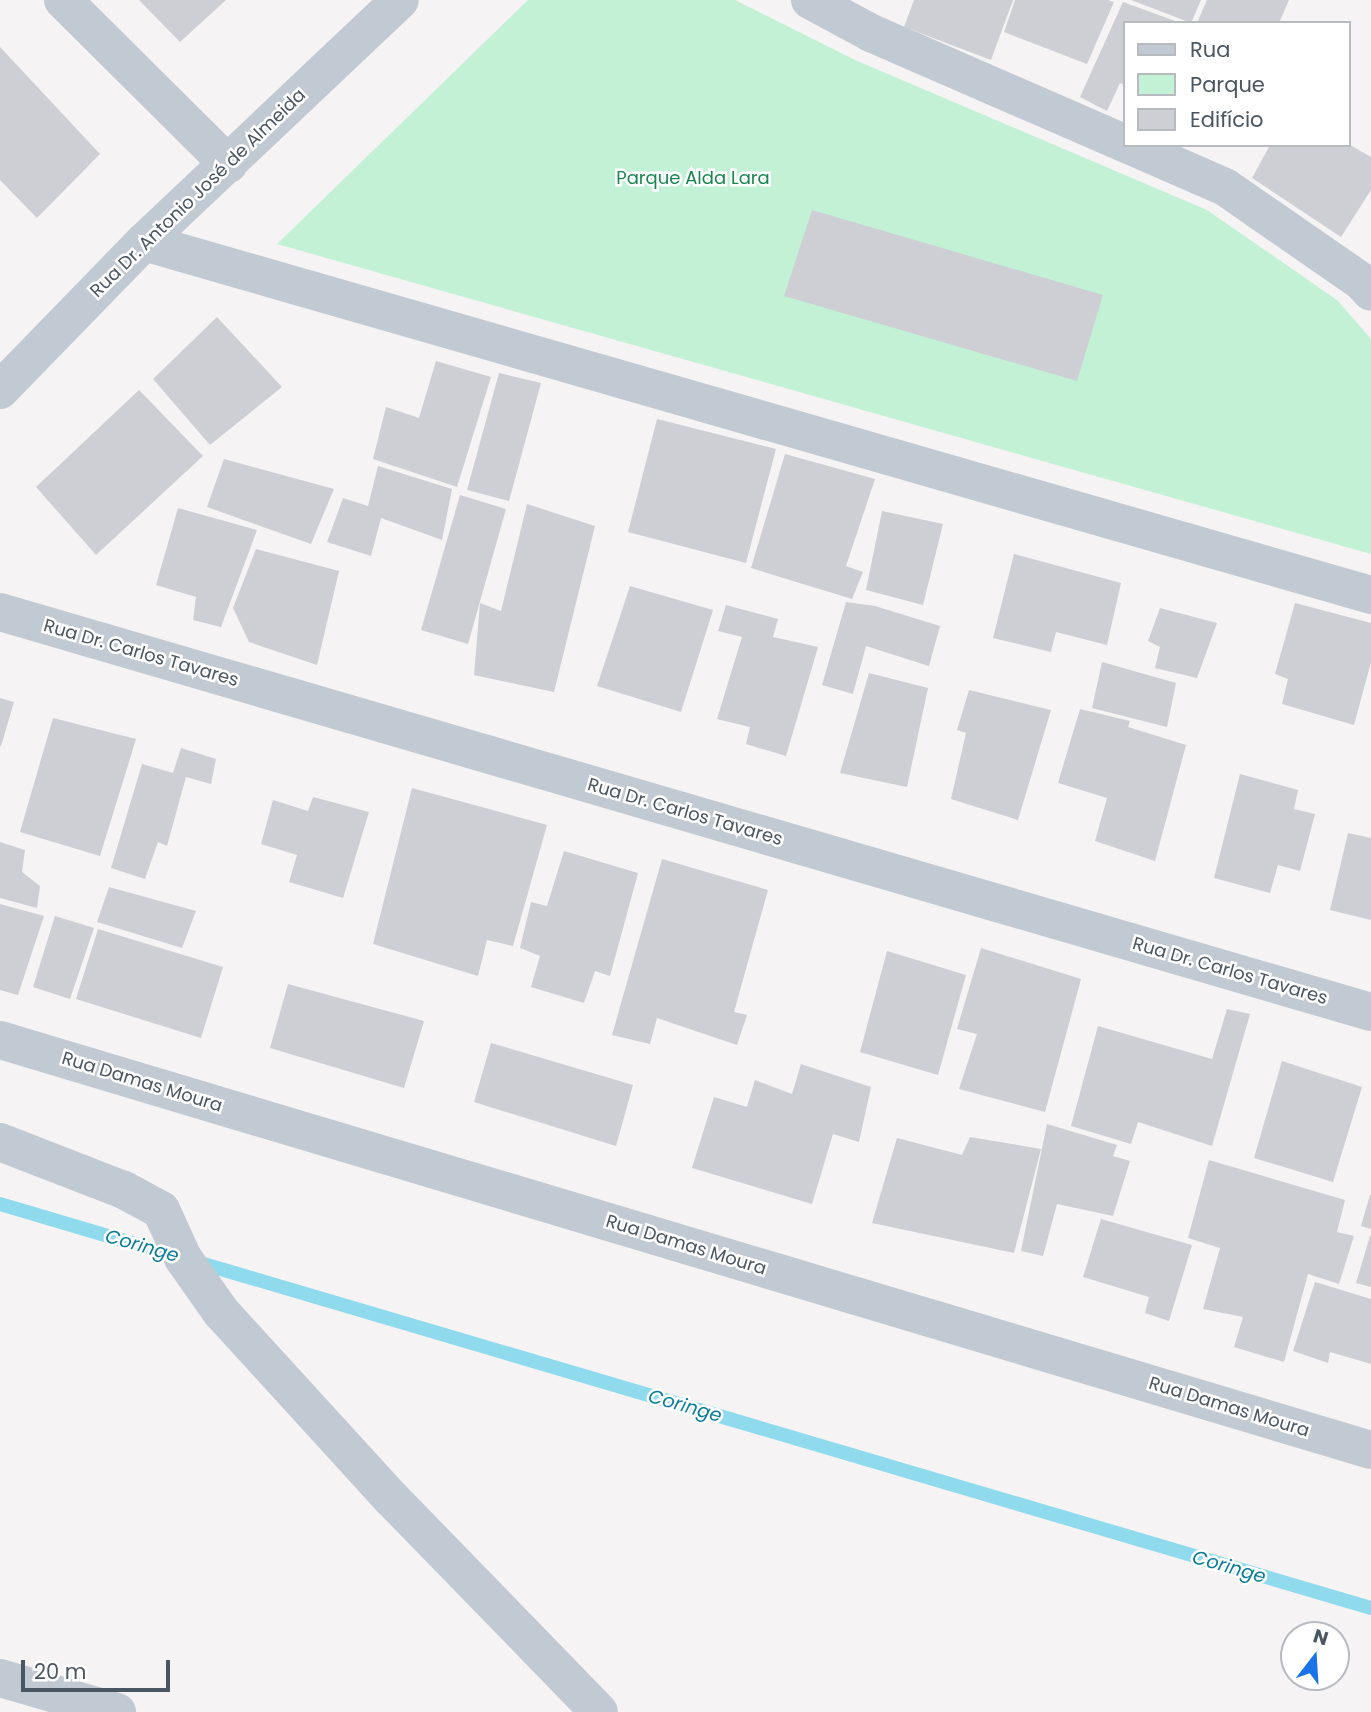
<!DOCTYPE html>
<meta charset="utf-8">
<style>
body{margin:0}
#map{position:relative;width:1371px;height:1712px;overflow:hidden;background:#f5f3f3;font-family:Poppins,sans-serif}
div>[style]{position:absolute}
.green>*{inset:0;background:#c3f1d5}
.stream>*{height:14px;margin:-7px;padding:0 7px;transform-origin:7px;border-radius:7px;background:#90daee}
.building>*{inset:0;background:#cdcfd5}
.minor>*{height:38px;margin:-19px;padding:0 19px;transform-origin:19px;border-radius:19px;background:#c1cad2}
span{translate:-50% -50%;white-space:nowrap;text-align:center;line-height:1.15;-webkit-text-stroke:5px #fff;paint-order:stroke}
.park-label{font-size:18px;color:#17864f}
.street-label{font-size:18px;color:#4a5661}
.water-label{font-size:19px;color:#0c7c9b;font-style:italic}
.legend{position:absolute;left:1123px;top:21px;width:228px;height:126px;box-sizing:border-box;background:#fff;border:2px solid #b7bbc0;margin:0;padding:9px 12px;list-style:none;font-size:21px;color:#4a5661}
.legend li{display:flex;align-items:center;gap:14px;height:35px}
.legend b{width:35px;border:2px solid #b7bbc0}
.north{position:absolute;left:1280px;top:1621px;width:70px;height:70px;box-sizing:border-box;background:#fff;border:2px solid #b7bbc0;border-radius:50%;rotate:17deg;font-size:19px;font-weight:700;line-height:28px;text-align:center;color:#4a5661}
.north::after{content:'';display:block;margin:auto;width:24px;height:32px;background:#1a73e8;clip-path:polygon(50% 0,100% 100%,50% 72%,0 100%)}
.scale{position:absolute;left:21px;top:1660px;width:149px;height:32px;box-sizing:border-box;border:4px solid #4a5661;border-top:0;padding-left:9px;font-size:21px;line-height:24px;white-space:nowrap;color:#4a5661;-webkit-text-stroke:5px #fff;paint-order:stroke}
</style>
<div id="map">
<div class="green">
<div style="clip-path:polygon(528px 0,735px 0,855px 60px,1207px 210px,1337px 300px,1371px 339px,1371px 554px,277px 244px)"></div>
</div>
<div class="stream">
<div style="left:0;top:1204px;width:183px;rotate:16.5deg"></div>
<div style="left:197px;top:1262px;width:1224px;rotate:16.42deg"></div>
</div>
<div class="building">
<div style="clip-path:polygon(139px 0,226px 0,180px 42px)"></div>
<div style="clip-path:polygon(914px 0,1013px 0,991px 60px,904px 27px)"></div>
<div style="clip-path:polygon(1015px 0,1108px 0,1114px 2px,1087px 64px,1004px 32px)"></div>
<div style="clip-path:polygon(1131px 0,1201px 0,1191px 23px)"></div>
<div style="clip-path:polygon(1207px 0,1289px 0,1279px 23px,1197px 23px)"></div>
<div style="clip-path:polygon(1123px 2px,1178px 22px,1124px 23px,1124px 85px,1120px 83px,1107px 111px,1080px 97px)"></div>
<div style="clip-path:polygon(0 47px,100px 154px,37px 218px,0 180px)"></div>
<div style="clip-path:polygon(1270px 145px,1350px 145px,1371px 157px,1371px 190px,1341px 237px,1252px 178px)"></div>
<div style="clip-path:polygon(812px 210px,1103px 295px,1077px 381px,784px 296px)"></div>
<div style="clip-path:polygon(217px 317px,282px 387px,210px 445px,153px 379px)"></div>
<div style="clip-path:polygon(436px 361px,491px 377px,457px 487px,373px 459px,386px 407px,419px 418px)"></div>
<div style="clip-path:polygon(499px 373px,541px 383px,509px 501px,467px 490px)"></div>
<div style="clip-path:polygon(139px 390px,203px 456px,96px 555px,36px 487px)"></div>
<div style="clip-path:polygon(657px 419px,776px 449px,746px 563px,628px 532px)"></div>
<div style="clip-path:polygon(785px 454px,875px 479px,846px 566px,863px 572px,852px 599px,751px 568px)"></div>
<div style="clip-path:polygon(224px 459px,334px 489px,311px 544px,207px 507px)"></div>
<div style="clip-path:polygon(378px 466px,452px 489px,442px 540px,381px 518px,371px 556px,327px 542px,343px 498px,368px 506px)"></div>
<div style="clip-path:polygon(460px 495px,506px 509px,468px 644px,421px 630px)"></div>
<div style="clip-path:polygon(527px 504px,595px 526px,554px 692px,474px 675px,480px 603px,501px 611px)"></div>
<div style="clip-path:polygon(178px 508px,257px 530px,221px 627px,193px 620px,196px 597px,156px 585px)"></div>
<div style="clip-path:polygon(882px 511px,943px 524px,923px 605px,866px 590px)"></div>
<div style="clip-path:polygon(256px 549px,339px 571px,317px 665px,249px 642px,233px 608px)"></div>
<div style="clip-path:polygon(1014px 554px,1121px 583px,1107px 645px,1056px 632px,1051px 652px,993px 638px)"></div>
<div style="clip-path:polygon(630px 586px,713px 610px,681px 712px,597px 686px)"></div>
<div style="clip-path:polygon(846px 602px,875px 606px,940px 626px,929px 666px,866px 646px,853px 694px,822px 685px)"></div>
<div style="clip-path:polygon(1295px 603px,1371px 623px,1371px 662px,1354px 725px,1282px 704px,1288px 679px,1275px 674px)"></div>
<div style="clip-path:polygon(726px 605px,778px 619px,773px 637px,818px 647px,786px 756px,746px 744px,750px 727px,717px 719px,742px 637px,718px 631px)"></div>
<div style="clip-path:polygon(1160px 608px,1217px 623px,1197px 678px,1155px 668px,1160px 647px,1148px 641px)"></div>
<div style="clip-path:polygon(1102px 662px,1176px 683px,1167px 727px,1092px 708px)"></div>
<div style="clip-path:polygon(869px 673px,928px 688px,907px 787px,840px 773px)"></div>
<div style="clip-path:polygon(969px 690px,1051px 710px,1018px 820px,951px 799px,966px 733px,957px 730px)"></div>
<div style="clip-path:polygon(0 698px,14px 702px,1px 746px,0 746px)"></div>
<div style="clip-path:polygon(1080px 709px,1130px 721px,1128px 727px,1186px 745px,1155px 861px,1095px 841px,1107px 798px,1058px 783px)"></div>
<div style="clip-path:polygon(53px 718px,136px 739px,100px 856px,20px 832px)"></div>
<div style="clip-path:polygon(181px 748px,216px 759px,211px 784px,186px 777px,167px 846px,158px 842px,145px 879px,111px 868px,142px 764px,173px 773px)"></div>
<div style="clip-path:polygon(1240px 774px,1298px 790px,1294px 809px,1315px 814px,1300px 871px,1278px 865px,1270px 893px,1214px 878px)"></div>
<div style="clip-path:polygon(412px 788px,547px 825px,513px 946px,487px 940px,478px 976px,373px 944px)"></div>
<div style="clip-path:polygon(313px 797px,369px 812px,343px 898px,289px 882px,297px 855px,261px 844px,273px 800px,308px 811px)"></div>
<div style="clip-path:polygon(1348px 833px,1371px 838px,1371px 920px,1330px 910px)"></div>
<div style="clip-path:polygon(0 842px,25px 850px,22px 872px,40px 886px,37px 908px,0 898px)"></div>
<div style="clip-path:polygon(564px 851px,638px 873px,610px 976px,595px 971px,584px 1003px,531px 987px,540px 956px,520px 948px,531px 902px,547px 906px)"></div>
<div style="clip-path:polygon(662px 859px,768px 890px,734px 1012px,747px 1015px,737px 1045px,657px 1018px,650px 1044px,612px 1035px)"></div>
<div style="clip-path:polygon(109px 887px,196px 911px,182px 948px,97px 922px)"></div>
<div style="clip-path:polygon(0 904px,44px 916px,18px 995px,0 990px)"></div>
<div style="clip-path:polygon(55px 916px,94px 928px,70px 999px,33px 987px)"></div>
<div style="clip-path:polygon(98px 929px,223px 967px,201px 1038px,76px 999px)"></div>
<div style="clip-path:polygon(981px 948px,1081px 979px,1045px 1112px,959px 1089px,977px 1034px,957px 1029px)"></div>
<div style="clip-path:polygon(887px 951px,966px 975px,938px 1075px,860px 1052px)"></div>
<div style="clip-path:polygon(288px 984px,424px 1021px,404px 1088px,270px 1048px)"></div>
<div style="clip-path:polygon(1227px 1009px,1250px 1014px,1212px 1146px,1138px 1122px,1131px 1144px,1071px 1126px,1098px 1026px,1212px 1059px)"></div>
<div style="clip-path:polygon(491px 1043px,633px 1085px,616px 1146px,474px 1102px)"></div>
<div style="clip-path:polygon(1282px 1061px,1362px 1087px,1333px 1182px,1254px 1158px)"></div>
<div style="clip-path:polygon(801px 1064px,871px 1087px,859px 1142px,833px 1134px,812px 1204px,692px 1168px,714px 1097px,747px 1107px,755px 1080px,792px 1094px)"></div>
<div style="clip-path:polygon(1047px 1124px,1117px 1145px,1113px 1156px,1130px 1161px,1113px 1216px,1057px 1204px,1043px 1256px,1021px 1251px)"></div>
<div style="clip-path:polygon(970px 1137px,1041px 1149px,1014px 1253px,872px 1223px,897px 1138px,962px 1155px)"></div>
<div style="clip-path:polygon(1209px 1160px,1345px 1200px,1337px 1232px,1354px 1236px,1339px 1284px,1308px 1274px,1284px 1362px,1234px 1347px,1243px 1317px,1203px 1309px,1220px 1248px,1188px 1238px)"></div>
<div style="clip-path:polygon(1370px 1195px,1371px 1195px,1371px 1229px,1361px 1226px)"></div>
<div style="clip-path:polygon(1101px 1219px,1192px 1245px,1169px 1321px,1145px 1313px,1149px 1297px,1083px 1277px)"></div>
<div style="clip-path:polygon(1370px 1236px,1371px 1236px,1371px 1287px,1356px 1283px)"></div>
<div style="clip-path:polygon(1315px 1282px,1371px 1299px,1371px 1364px,1330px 1352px,1328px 1363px,1293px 1351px)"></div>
</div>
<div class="minor">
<div style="left:63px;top:0;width:233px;rotate:44.8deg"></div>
<div style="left:810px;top:0;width:69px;rotate:28.4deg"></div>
<div style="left:871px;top:33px;width:276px;rotate:23.5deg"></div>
<div style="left:1129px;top:145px;width:105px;rotate:23.6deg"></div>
<div style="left:1225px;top:187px;width:167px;rotate:34.7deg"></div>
<div style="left:1362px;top:282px;width:13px;rotate:48deg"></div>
<div style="left:144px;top:242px;width:1277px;rotate:16.05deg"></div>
<div style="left:0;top:390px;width:206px;rotate:-45.8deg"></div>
<div style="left:144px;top:242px;width:352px;rotate:-43.4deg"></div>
<div style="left:0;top:612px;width:1428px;rotate:16.27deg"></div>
<div style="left:0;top:1040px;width:1431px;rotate:16.65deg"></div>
<div style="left:0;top:1142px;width:133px;rotate:21.2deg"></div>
<div style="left:124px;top:1190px;width:42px;rotate:28.4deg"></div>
<div style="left:161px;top:1210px;width:53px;rotate:65.4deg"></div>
<div style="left:183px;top:1258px;width:66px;rotate:54.9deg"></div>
<div style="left:221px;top:1312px;width:252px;rotate:47.6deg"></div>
<div style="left:391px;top:1498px;width:298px;rotate:45.8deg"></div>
<div style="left:0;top:1678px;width:122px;rotate:16.2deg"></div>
</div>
<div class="park-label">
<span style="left:693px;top:178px">Parque Alda Lara</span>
</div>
<div class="street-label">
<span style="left:198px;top:193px;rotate:-44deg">Rua Dr. Antonio José de Almeida</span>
<span style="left:141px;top:653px;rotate:16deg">Rua Dr. Carlos Tavares</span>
<span style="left:685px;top:812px;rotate:16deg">Rua Dr. Carlos Tavares</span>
<span style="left:1230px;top:971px;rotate:16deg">Rua Dr. Carlos Tavares</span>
<span style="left:142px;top:1082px;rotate:17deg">Rua Damas Moura</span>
<span style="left:686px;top:1245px;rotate:17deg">Rua Damas Moura</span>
<span style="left:1229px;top:1407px;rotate:17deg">Rua Damas Moura</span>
</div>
<div class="water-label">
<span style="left:142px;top:1246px;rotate:16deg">Coringe</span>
<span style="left:685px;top:1406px;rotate:16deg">Coringe</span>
<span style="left:1229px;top:1567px;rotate:16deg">Coringe</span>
</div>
<ul class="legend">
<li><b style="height:9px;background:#c1cad2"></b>Rua</li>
<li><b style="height:19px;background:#c3f1d5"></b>Parque</li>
<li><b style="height:19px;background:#cdcfd5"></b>Edifício</li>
</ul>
<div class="north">N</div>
<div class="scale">20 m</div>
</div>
